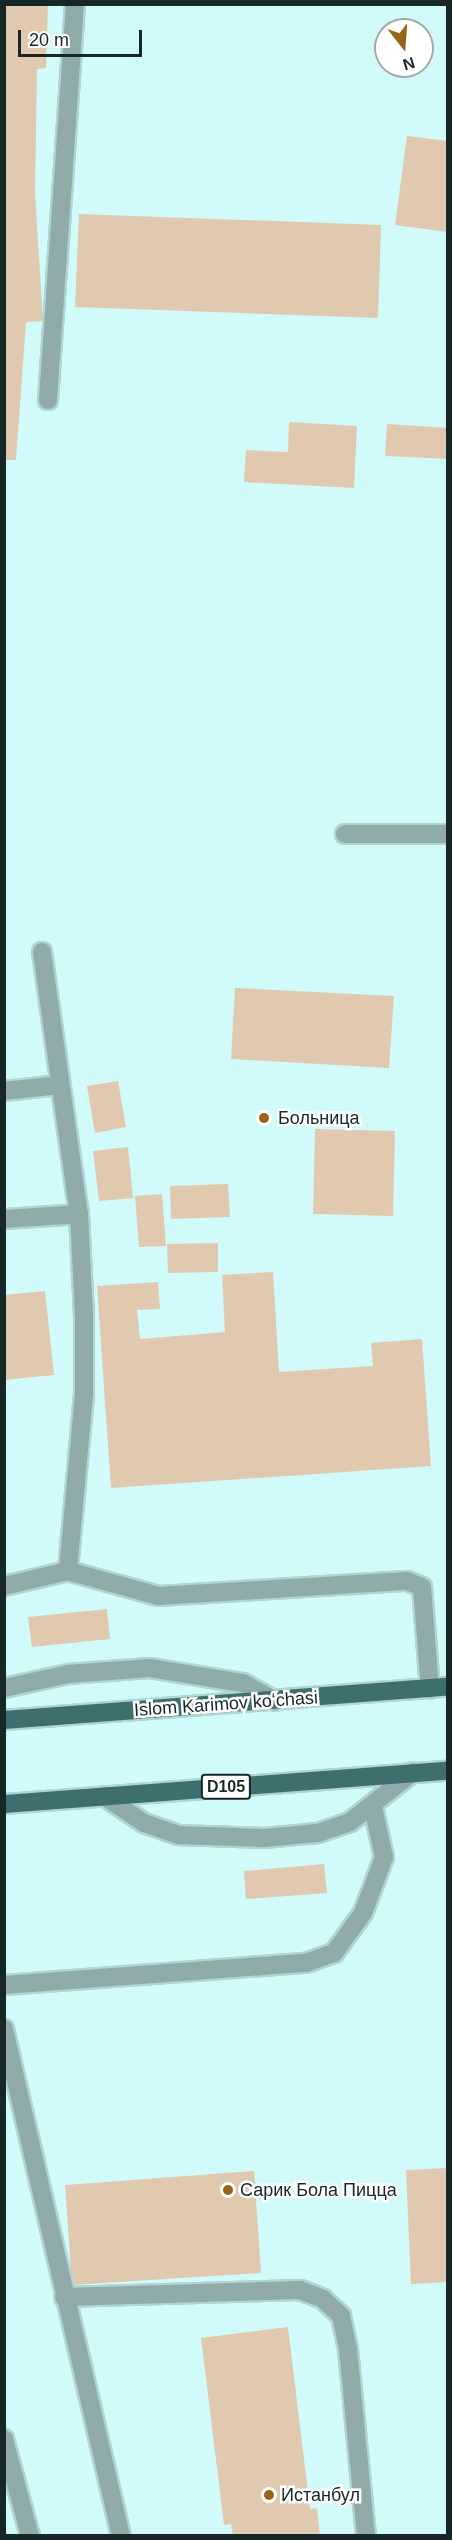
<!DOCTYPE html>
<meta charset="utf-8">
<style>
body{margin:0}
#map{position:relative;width:452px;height:2540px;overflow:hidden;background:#d0fbfa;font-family:Helvetica,sans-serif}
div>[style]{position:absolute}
.building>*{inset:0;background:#e0c9ae}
.roads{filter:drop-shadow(2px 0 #afd5d4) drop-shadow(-2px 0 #afd5d4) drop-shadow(0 2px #afd5d4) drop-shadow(0 -2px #afd5d4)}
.minor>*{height:18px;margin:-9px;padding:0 9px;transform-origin:9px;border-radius:9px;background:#91aaaa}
.major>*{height:18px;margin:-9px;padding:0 9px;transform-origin:9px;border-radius:9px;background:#3e6f6f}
.dots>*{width:16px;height:16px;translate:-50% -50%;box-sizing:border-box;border:3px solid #fff;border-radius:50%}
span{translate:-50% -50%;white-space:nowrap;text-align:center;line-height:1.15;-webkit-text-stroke:5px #fff;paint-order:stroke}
.shield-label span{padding:2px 4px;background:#fff;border:2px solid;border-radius:4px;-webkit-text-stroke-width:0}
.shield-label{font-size:16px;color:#172727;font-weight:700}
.poi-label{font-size:18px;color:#172727}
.left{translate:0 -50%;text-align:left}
.street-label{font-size:18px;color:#172727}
.frame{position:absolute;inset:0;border:6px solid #172727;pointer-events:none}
.north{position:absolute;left:374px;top:18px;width:60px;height:60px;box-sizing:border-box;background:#fff;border:2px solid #a2a9a9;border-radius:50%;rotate:163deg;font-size:16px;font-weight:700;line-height:24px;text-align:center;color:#172727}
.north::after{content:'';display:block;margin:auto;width:21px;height:27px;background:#976518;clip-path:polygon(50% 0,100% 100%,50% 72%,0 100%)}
.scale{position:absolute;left:18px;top:30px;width:124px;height:27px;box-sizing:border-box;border:3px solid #172727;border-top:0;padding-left:8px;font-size:18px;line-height:21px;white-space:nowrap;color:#172727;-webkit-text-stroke:4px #fff;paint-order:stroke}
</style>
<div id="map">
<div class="building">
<div style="clip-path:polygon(4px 4px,48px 4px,46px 68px,37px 69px,35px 194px,43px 321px,26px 322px,16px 460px,4px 460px)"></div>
<div style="clip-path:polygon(407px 136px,448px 141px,448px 232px,395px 225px)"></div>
<div style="clip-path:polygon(79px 214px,381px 225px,378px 318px,75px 307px)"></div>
<div style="clip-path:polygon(289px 422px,357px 426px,354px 488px,244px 482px,246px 450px,288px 452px)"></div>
<div style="clip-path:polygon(387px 424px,448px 428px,448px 459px,385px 456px)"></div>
<div style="clip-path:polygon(235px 988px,394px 996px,389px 1068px,231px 1059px)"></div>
<div style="clip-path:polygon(118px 1081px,126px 1127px,95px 1133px,87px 1086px)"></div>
<div style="clip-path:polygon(315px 1129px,395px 1131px,393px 1216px,313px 1214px)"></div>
<div style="clip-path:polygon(128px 1147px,133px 1198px,99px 1201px,93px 1151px)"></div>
<div style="clip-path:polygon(228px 1184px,230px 1217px,171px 1219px,170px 1186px)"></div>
<div style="clip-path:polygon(162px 1194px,166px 1246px,139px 1247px,135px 1196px)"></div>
<div style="clip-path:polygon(218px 1243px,218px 1272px,168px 1273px,167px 1244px)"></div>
<div style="clip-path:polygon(273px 1272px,279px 1372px,373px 1366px,371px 1343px,422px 1339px,431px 1466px,111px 1488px,97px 1286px,158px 1282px,160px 1309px,137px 1310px,140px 1339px,225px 1332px,222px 1275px)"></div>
<div style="clip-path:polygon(45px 1291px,54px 1375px,4px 1380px,4px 1295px)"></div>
<div style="clip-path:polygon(107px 1609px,110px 1639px,32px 1647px,28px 1617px)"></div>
<div style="clip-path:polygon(324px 1864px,327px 1893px,246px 1899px,244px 1871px)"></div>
<div style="clip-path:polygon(448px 2168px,448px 2282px,411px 2284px,406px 2170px)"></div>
<div style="clip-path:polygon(254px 2171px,261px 2273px,72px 2285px,65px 2185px)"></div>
<div style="clip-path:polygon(288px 2327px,310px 2509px,317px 2508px,320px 2536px,233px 2536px,231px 2524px,224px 2525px,201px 2338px)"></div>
</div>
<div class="roads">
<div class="minor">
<div style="left:48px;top:400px;width:397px;rotate:-86.1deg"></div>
<div style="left:345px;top:834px;width:103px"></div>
<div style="left:42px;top:952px;width:265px;rotate:82deg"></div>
<div style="left:79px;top:1214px;width:102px;rotate:87.2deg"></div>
<div style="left:84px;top:1316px;width:78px;rotate:90deg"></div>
<div style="left:84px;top:1394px;width:178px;rotate:95.2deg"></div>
<div style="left:4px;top:1091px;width:56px;rotate:-6.1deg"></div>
<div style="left:4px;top:1219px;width:75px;rotate:-3.8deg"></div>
<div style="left:4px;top:1586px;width:66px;rotate:-13.2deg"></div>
<div style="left:68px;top:1571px;width:94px;rotate:15.4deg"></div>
<div style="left:159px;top:1596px;width:248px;rotate:-3.5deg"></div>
<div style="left:407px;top:1581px;width:16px;rotate:22deg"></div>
<div style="left:422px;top:1587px;width:102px;rotate:85.5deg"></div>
<div style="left:4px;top:1688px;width:66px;rotate:-12.3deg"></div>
<div style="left:68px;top:1674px;width:82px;rotate:-4.2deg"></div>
<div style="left:150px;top:1668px;width:94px;rotate:9.2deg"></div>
<div style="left:243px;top:1683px;width:37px;rotate:29deg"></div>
<div style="left:104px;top:1796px;width:48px;rotate:34deg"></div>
<div style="left:144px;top:1823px;width:36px;rotate:19deg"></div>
<div style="left:178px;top:1835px;width:86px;rotate:2deg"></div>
<div style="left:264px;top:1838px;width:54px;rotate:-5.3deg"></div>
<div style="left:318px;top:1833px;width:34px;rotate:-19deg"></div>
<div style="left:350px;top:1822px;width:80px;rotate:-38.4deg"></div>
<div style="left:4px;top:1985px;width:303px;rotate:-4.2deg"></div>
<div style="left:306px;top:1963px;width:30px;rotate:-20deg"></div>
<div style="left:334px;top:1953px;width:49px;rotate:-54.1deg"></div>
<div style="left:363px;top:1913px;width:60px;rotate:-69.4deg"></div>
<div style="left:384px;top:1857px;width:51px;rotate:-102.4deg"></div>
<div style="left:4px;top:2029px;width:520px;rotate:77.01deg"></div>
<div style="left:64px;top:2297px;width:236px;rotate:-1.7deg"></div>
<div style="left:300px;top:2290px;width:25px;rotate:21deg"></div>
<div style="left:323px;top:2299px;width:25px;rotate:43deg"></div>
<div style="left:341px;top:2316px;width:34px;rotate:78deg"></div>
<div style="left:348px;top:2349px;width:188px;rotate:84.5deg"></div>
<div style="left:4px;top:2439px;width:100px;rotate:75deg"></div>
</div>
<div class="major">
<div style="left:4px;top:1720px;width:445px;rotate:-4.3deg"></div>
<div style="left:4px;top:1804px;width:445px;rotate:-4.3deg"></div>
</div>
</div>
<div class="dots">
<div style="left:264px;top:1118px;background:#976518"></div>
<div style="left:228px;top:2190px;background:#976518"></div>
<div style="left:269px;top:2495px;background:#976518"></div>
</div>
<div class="shield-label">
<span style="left:226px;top:1787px">D105</span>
</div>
<div class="poi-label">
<span class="left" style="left:278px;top:1118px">Больница</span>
<span class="left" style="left:240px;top:2190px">Сарик Бола Пицца</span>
<span class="left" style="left:281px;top:2495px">Истанбул</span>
</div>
<div class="street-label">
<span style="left:226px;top:1704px;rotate:-4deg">Islom Karimov koʻchasi</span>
</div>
<div class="frame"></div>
<div class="north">N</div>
<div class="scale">20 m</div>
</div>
